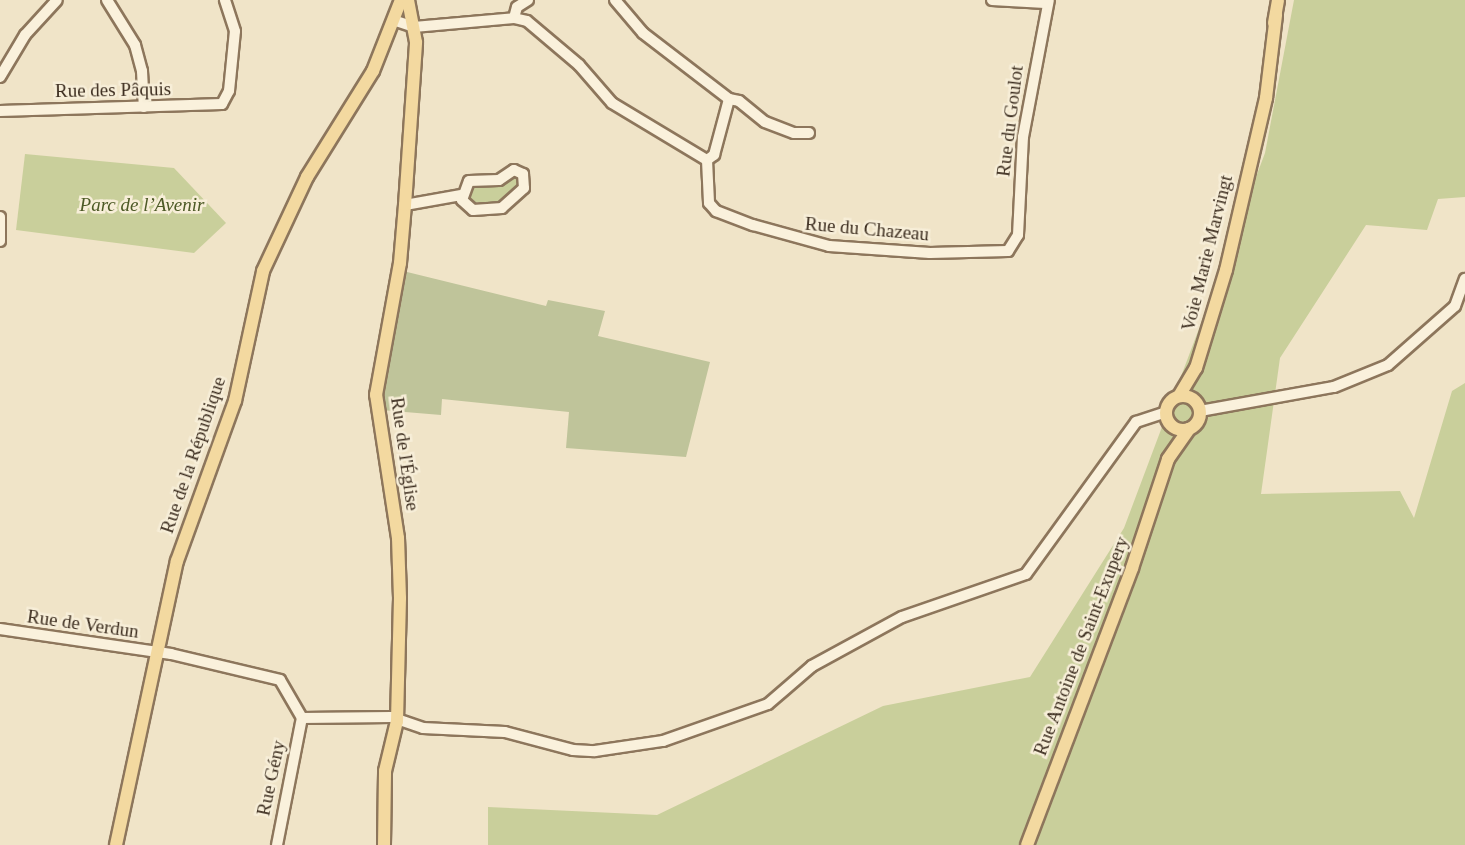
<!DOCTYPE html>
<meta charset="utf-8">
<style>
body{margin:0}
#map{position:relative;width:1465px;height:845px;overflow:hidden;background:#f0e4c8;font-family:Georgia,serif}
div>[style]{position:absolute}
.green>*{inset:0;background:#c9cf9b}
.cemetery>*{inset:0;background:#bfc49a}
.roads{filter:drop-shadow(2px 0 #8d765c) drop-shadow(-2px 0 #8d765c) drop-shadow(0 2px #8d765c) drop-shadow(0 -2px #8d765c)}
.minor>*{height:10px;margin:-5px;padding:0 5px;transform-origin:5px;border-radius:5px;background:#faf1dc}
.major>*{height:12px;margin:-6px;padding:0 6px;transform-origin:6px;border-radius:6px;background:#f3d9a0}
.major>.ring{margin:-6px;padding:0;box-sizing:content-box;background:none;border:12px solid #f3d9a0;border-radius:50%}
span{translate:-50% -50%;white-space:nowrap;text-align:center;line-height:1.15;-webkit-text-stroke:5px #f7eed8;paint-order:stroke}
.street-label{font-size:19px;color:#3d2e20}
.park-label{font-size:19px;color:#4d5a26;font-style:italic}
</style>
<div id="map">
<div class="green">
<div style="clip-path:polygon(1294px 0,1465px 0,1465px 197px,1438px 199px,1427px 230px,1366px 225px,1280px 358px,1261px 494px,1400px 491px,1414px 518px,1452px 391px,1465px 383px,1465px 845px,488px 845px,488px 807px,657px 815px,883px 706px,1030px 677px,1124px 528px,1265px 153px)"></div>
<div style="clip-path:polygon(25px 154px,174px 168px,226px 223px,194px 253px,16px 230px)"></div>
<div style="clip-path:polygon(514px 175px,520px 178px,519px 189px,494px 208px,495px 202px,475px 202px,471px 206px,468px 202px,470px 185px)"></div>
</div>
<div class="cemetery">
<div style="clip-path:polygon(403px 271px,546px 306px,548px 300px,605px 311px,598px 336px,710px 362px,686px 457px,566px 448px,569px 412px,442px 399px,441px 415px,381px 410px)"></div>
</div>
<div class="roads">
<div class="minor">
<div style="left:107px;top:0;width:53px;rotate:58.1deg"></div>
<div style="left:135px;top:45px;width:27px;rotate:75deg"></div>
<div style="left:142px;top:71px;width:36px;rotate:87deg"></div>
<div style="left:615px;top:0;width:43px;rotate:49.7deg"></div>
<div style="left:643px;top:33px;width:108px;rotate:37.5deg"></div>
<div style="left:729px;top:99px;width:10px;rotate:11deg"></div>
<div style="left:739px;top:101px;width:33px;rotate:39deg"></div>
<div style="left:765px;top:122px;width:31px;rotate:21deg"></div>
<div style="left:794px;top:133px;width:15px"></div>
<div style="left:992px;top:0;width:53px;rotate:3.2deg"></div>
<div style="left:514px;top:18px;width:11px;rotate:-75deg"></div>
<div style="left:517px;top:7px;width:13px;rotate:-32deg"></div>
<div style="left:396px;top:21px;width:19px;rotate:18deg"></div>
<div style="left:414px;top:27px;width:100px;rotate:-5.1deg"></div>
<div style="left:514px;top:18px;width:13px;rotate:13deg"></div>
<div style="left:527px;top:21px;width:68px;rotate:40.2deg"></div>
<div style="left:579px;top:65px;width:50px;rotate:49deg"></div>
<div style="left:612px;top:103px;width:111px;rotate:31deg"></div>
<div style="left:707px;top:160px;width:43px;rotate:87.3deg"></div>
<div style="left:709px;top:203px;width:11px;rotate:49deg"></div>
<div style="left:716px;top:211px;width:40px;rotate:21deg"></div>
<div style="left:753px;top:225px;width:79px;rotate:15.4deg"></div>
<div style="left:829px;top:246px;width:101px;rotate:4deg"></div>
<div style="left:930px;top:253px;width:78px;rotate:-1.5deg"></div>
<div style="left:1008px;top:251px;width:19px;rotate:-58deg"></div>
<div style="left:1018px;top:235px;width:98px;rotate:-87.1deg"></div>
<div style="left:1023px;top:137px;width:139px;rotate:-79.3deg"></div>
<div style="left:0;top:77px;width:49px;rotate:-59.2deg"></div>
<div style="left:25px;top:35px;width:47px;rotate:-47.6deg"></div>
<div style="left:0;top:111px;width:222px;rotate:-1.8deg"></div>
<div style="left:222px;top:104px;width:15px;rotate:-62deg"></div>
<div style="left:229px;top:91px;width:60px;rotate:-84.3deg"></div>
<div style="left:235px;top:31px;width:33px;rotate:-108deg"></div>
<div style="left:707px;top:160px;width:9px;rotate:-36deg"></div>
<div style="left:714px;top:155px;width:58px;rotate:-75deg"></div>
<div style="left:514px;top:170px;width:10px;rotate:24deg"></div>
<div style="left:523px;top:174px;width:14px;rotate:86deg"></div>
<div style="left:524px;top:188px;width:30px;rotate:138deg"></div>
<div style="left:502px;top:208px;width:29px;rotate:176deg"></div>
<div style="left:473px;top:210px;width:15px;rotate:-138deg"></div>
<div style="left:462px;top:200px;width:20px;rotate:-70deg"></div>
<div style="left:469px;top:181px;width:30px;rotate:-2deg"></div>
<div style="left:499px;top:180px;width:18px;rotate:-34deg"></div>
<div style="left:405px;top:205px;width:57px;rotate:-10.1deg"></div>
<div style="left:0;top:217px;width:24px;rotate:90deg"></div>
<div style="left:1200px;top:411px;width:136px;rotate:-10.2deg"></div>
<div style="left:1334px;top:387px;width:58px;rotate:-22.2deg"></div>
<div style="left:1388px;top:365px;width:89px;rotate:-41.4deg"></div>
<div style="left:1455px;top:306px;width:29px;rotate:-70deg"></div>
<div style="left:0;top:629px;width:173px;rotate:8.3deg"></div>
<div style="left:171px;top:654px;width:112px;rotate:13.4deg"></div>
<div style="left:280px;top:680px;width:44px;rotate:59.9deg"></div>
<div style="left:302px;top:718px;width:89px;rotate:-0.6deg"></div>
<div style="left:391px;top:717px;width:34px;rotate:19deg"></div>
<div style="left:423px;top:728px;width:82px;rotate:2.8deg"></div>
<div style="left:505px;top:732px;width:70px;rotate:14.8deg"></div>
<div style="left:573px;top:750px;width:22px;rotate:3deg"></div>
<div style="left:595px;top:751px;width:69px;rotate:-8.4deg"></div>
<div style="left:663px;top:741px;width:111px;rotate:-19.4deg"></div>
<div style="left:768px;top:704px;width:58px;rotate:-40.8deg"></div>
<div style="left:812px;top:666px;width:102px;rotate:-28.6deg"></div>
<div style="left:902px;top:617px;width:131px;rotate:-19.1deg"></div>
<div style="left:1026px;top:574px;width:188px;rotate:-54.1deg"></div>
<div style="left:1136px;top:422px;width:32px;rotate:-18deg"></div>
<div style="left:277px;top:845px;width:129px;rotate:-78.9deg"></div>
</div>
<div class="major">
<div style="left:1274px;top:23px;width:23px;rotate:-80deg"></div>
<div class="ring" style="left:1166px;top:396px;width:22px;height:22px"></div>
<div style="left:1179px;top:396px;width:33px;rotate:-59deg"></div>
<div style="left:1196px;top:368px;width:102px;rotate:-73deg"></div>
<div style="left:1226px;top:270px;width:177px;rotate:-76.9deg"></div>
<div style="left:1266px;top:98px;width:84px;rotate:-83.1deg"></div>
<div style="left:116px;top:845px;width:290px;rotate:-77.9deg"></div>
<div style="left:177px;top:561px;width:170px;rotate:-70.1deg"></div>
<div style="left:235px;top:401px;width:133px;rotate:-77.8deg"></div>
<div style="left:263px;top:271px;width:104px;rotate:-64.9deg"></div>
<div style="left:307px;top:177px;width:125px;rotate:-58.1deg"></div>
<div style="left:373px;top:71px;width:76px;rotate:-68.5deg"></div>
<div style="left:384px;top:845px;width:74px;rotate:-89.2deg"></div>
<div style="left:385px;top:771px;width:51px;rotate:-76.5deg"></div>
<div style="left:397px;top:721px;width:123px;rotate:-88.6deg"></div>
<div style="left:400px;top:598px;width:60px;rotate:-91.9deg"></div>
<div style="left:398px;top:538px;width:145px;rotate:-98.7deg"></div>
<div style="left:376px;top:395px;width:134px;rotate:-79.7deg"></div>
<div style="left:400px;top:263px;width:58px;rotate:-85.1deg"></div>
<div style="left:405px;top:205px;width:163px;rotate:-86.1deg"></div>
<div style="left:416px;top:42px;width:43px;rotate:-100.8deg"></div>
<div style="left:1027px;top:845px;width:296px;rotate:-69.2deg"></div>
<div style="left:1132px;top:568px;width:115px;rotate:-71.7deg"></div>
<div style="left:1168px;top:459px;width:37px;rotate:-55deg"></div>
</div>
</div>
<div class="street-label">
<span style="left:113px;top:90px;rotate:-1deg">Rue des Pâquis</span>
<span style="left:1010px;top:121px;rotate:-83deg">Rue du Goulot</span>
<span style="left:867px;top:229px;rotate:5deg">Rue du Chazeau</span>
<span style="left:1207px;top:253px;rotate:-76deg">Voie Marie Marvingt</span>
<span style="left:405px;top:454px;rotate:82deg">Rue de l'Église</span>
<span style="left:193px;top:455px;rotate:-71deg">Rue de la République</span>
<span style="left:83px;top:624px;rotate:8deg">Rue de Verdun</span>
<span style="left:1081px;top:646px;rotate:-69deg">Rue Antoine de Saint-Exupery</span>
<span style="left:271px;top:778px;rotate:-78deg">Rue Gény</span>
</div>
<div class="park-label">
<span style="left:142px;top:205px">Parc de l’Avenir</span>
</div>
</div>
